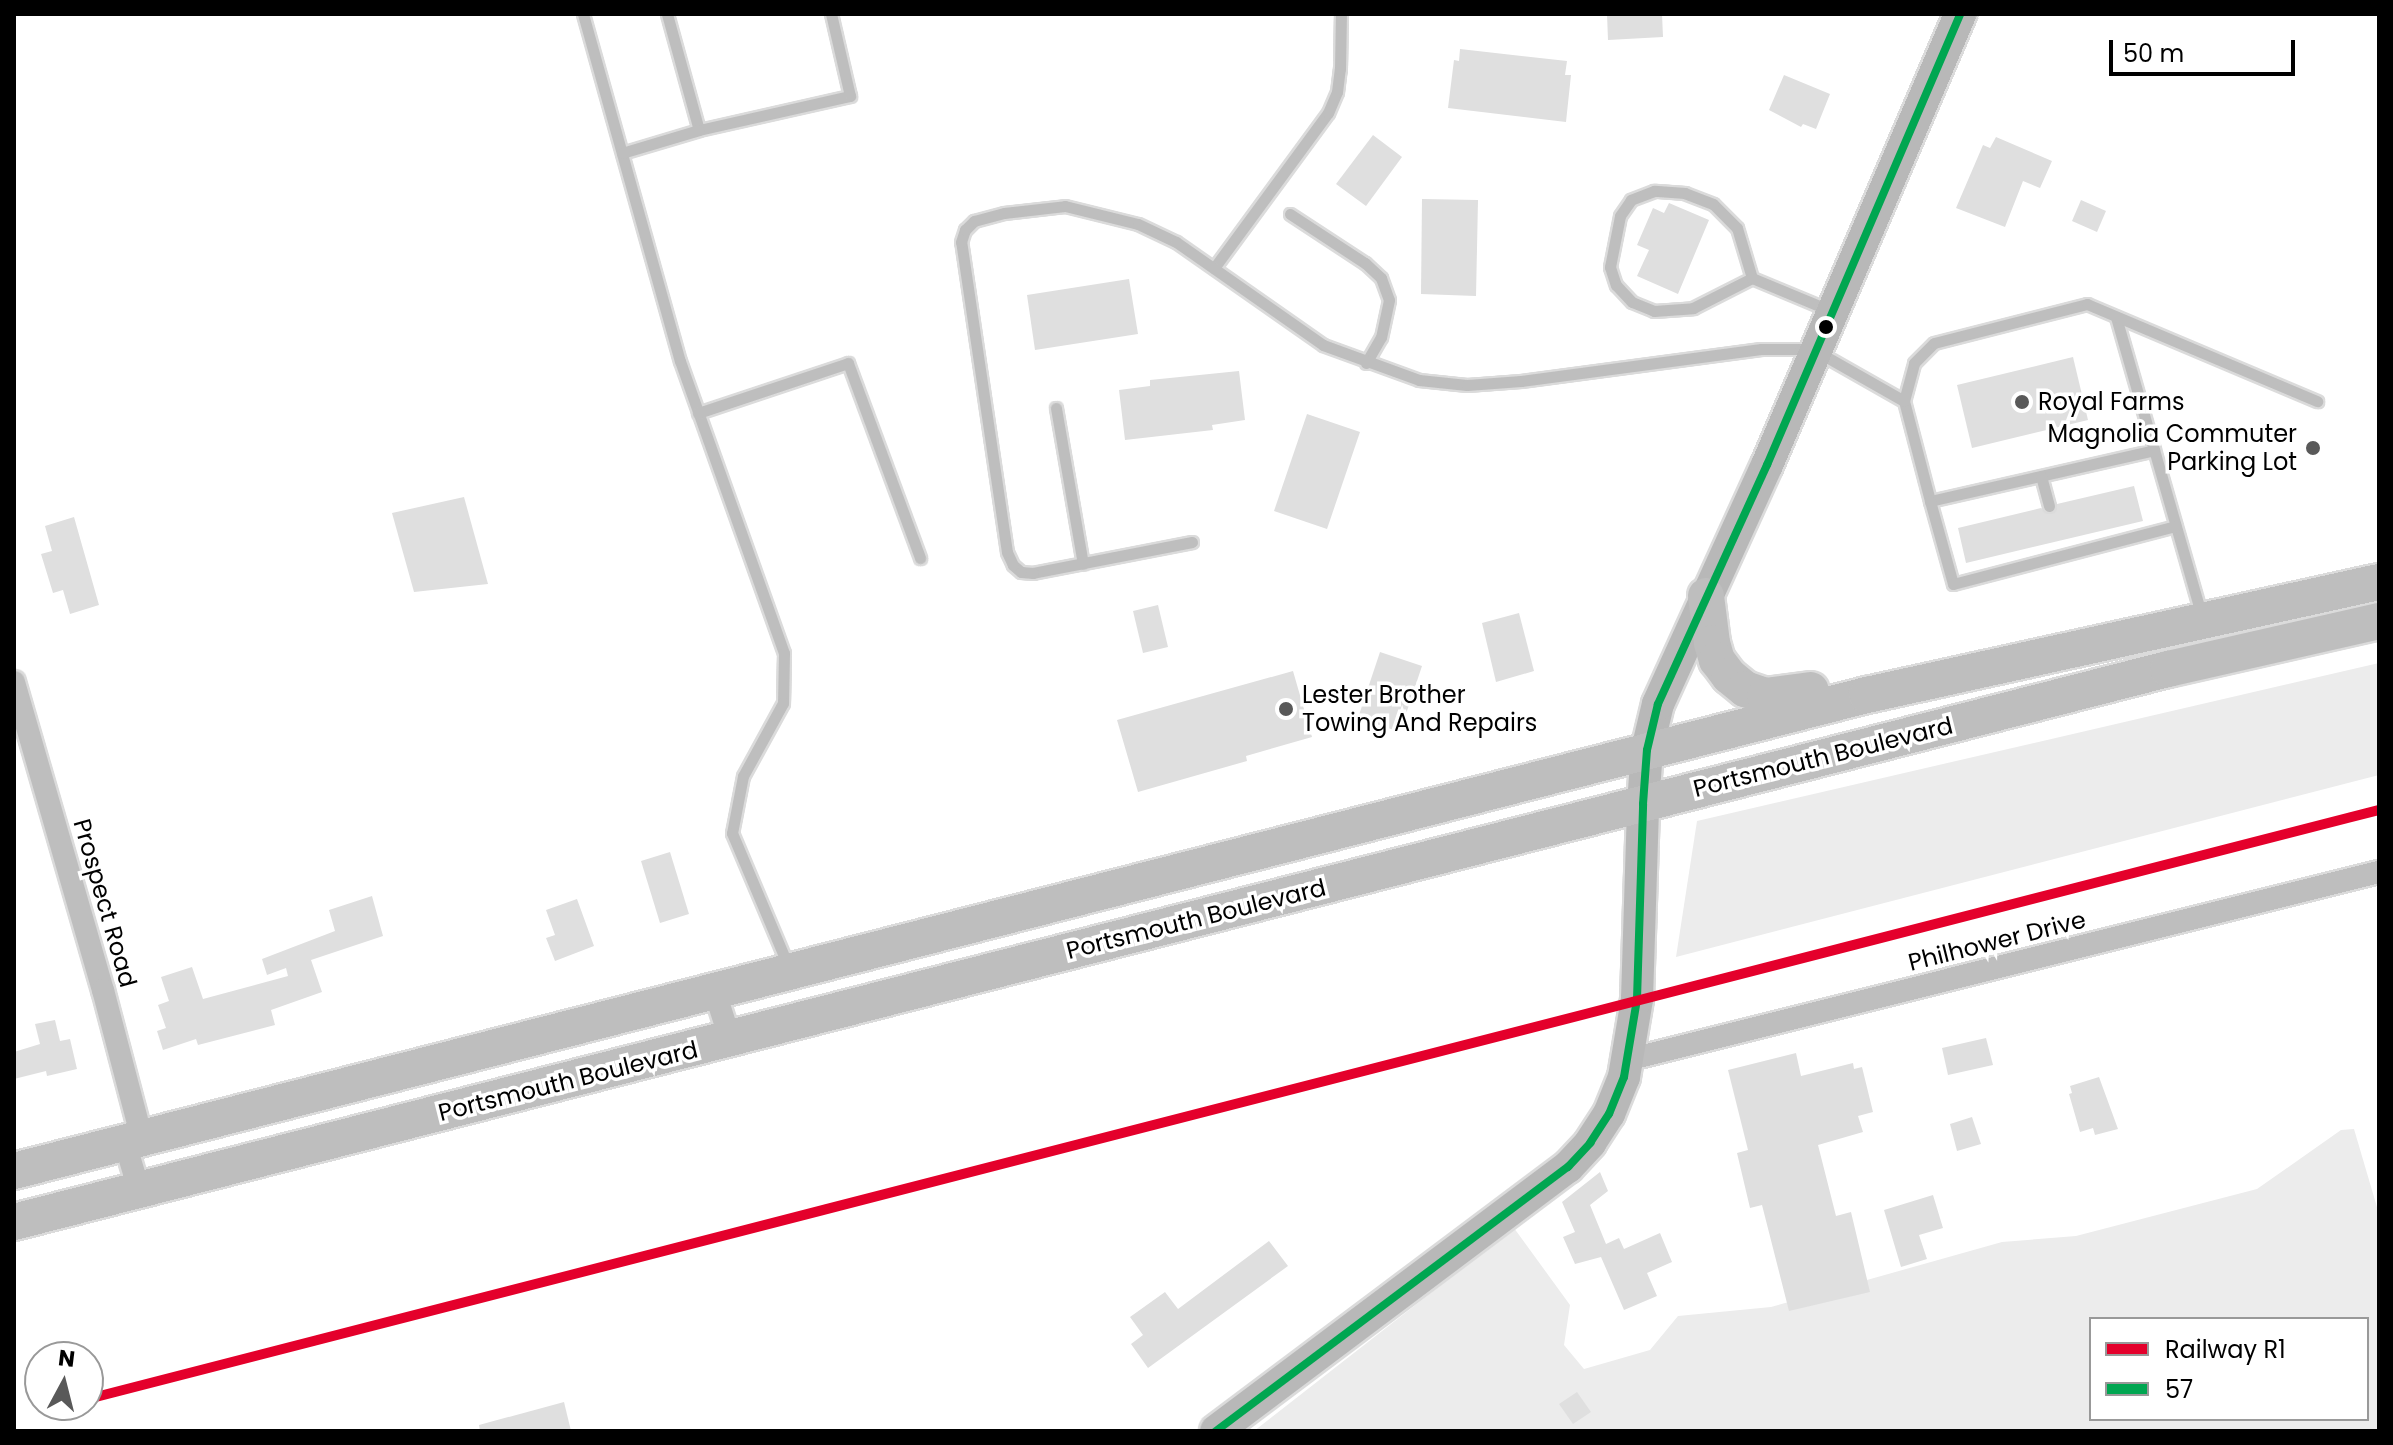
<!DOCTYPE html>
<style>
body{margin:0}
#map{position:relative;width:2393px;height:1445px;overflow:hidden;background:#fff;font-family:Poppins,sans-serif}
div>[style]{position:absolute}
.green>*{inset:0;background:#ececec}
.building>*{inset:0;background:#dfdfdf}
.roads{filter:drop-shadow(2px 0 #dbdbdb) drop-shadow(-2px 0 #dbdbdb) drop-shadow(0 2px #dbdbdb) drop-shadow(0 -2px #dbdbdb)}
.lane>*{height:11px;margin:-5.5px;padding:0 5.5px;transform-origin:5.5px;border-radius:5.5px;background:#bebebe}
.street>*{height:22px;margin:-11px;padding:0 11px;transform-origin:11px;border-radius:11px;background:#bebebe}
.secondary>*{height:32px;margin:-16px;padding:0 16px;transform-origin:16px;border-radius:16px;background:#b8b8b8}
.primary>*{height:36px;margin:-18px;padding:0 18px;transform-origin:18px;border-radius:18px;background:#bebebe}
.bus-1>*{height:8px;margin:-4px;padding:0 4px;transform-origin:4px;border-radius:4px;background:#00a651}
.rail-1>*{height:10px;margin:-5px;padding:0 5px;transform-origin:5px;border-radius:5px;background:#e4002b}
.dots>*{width:22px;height:22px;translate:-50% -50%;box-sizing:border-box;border:4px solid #fff;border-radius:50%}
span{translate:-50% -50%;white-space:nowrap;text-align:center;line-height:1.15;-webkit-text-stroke:7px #fff;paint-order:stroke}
.poi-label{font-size:24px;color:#000}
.left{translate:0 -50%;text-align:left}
.right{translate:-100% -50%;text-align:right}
.street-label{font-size:24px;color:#000}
.frame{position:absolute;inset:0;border:16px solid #000;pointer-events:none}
.legend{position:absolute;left:2089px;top:1317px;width:280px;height:104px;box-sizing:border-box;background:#fff;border:2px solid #999;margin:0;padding:10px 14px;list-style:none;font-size:24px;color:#000}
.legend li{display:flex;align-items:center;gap:16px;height:40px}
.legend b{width:40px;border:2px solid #999}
.north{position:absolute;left:24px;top:1341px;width:80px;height:80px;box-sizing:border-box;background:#fff;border:2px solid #999;border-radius:50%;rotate:7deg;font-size:22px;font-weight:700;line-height:32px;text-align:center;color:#000}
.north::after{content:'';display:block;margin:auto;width:28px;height:36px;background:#595959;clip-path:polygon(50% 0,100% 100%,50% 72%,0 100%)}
.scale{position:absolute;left:2109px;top:40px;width:186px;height:36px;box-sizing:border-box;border:4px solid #000;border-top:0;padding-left:10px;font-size:24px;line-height:28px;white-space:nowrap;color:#000;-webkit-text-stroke:6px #fff;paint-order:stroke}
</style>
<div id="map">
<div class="green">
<div style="clip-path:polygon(2379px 663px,2379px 775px,1676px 957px,1697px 821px)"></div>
<div style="clip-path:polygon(evenodd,2354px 1129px,2379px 1214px,2379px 1431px,1254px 1431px,1514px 1228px,1570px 1305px,1564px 1345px,1584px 1369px,1650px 1350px,1678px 1316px,1771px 1307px,2002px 1242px,2076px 1236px,2257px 1189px,2341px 1130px,2354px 1129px,2091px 1319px,2367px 1319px,2367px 1419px,2091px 1419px,2091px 1319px)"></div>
</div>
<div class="building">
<div style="clip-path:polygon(1607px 14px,1662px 14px,1663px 37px,1608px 40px)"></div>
<div style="clip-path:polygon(1460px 49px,1567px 61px,1565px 75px,1571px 75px,1566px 122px,1448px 108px,1454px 60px,1459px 61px)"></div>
<div style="clip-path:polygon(1784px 75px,1830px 94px,1816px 129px,1803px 124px,1801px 127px,1769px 110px)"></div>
<div style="clip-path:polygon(1373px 135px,1402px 157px,1366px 206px,1336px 184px)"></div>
<div style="clip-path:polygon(1996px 137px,2052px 161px,2040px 188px,2023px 181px,2005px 227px,1956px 208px,1983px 145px,1990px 148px)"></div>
<div style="clip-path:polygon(1422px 199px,1478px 200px,1476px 296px,1421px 294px)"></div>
<div style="clip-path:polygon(2081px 200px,2106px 211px,2097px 232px,2072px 221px)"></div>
<div style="clip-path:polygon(1669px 203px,1709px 220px,1678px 294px,1637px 276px,1649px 250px,1637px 245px,1653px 208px,1664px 213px)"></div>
<div style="clip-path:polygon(1129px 279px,1138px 334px,1035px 350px,1027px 295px)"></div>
<div style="clip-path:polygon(2073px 357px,2088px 420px,1972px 448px,1957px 385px)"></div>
<div style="clip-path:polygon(1239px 371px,1245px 420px,1212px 425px,1213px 430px,1125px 440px,1119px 390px,1150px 386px,1150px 380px)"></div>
<div style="clip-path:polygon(1307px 414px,1360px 432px,1327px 529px,1274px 511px)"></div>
<div style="clip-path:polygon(2134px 486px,2143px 521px,1966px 563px,1958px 528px,2041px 508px,2050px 514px,2057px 504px)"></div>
<div style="clip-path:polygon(464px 497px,488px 584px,414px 592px,392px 513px)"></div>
<div style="clip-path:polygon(74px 517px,99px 605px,70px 614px,63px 590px,53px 593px,41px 554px,52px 551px,45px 526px)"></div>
<div style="clip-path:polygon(1158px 605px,1168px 647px,1143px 653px,1133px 611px)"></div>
<div style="clip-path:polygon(1519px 613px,1534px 671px,1496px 682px,1482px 623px)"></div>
<div style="clip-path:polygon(1380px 652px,1422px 666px,1400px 732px,1358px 718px)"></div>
<div style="clip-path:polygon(1293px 671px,1312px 737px,1246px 756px,1247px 761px,1138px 792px,1117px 720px)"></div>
<div style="clip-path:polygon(670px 852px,689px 914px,660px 923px,641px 861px)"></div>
<div style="clip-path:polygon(372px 896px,383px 936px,311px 960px,322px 992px,271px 1010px,275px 1025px,198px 1045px,196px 1039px,163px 1050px,157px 1031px,166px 1028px,158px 1005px,169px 1001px,161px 977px,192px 967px,203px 999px,288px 976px,286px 968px,267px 975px,262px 959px,335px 931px,329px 910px)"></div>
<div style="clip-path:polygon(577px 899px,594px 946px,555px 961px,546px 938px,555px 935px,546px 910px)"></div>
<div style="clip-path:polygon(55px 1020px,60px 1041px,70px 1039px,77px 1069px,47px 1076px,46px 1071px,14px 1079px,14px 1052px,40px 1044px,35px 1024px)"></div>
<div style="clip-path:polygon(1986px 1038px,1993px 1065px,1948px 1075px,1942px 1048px)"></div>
<div style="clip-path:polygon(1796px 1053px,1801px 1076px,1853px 1063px,1854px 1069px,1862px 1067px,1873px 1112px,1858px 1116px,1863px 1132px,1818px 1145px,1836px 1216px,1851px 1212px,1870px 1292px,1789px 1311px,1762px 1205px,1750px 1208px,1737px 1153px,1748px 1150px,1728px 1070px)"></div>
<div style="clip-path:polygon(2099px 1077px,2118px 1129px,2095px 1135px,2093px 1128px,2080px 1132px,2069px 1094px,2072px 1093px,2070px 1086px)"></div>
<div style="clip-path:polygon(1972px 1117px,1981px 1144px,1957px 1151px,1950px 1124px)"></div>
<div style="clip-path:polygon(1600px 1172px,1608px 1191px,1590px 1205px,1606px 1244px,1619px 1238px,1624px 1249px,1660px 1233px,1672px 1262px,1647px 1273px,1657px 1296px,1624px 1310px,1601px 1257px,1575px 1264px,1563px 1237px,1575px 1232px,1562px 1202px)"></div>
<div style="clip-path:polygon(1933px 1195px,1943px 1228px,1919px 1235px,1927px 1259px,1901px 1267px,1884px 1210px)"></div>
<div style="clip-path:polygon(1269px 1241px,1288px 1266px,1148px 1368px,1131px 1344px,1143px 1335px,1130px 1317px,1165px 1292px,1178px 1309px)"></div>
<div style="clip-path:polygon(1577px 1392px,1591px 1412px,1573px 1424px,1559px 1404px)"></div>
<div style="clip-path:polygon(564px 1402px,571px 1431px,480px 1431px,479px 1425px)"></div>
</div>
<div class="roads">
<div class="lane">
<div style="left:583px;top:14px;width:360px;rotate:74.4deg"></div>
<div style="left:680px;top:361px;width:310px;rotate:70.4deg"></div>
<div style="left:784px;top:653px;width:50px;rotate:91.1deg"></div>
<div style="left:783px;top:703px;width:83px;rotate:118.7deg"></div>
<div style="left:743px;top:776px;width:58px;rotate:100.9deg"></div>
<div style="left:732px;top:833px;width:147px;rotate:67.1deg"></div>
<div style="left:667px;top:14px;width:120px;rotate:74.6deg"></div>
<div style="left:699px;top:130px;width:155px;rotate:-12.7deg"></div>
<div style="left:850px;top:96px;width:84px;rotate:-103deg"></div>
<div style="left:622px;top:153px;width:80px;rotate:-16.6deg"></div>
<div style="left:1290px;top:214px;width:90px;rotate:33.2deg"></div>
<div style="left:1365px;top:263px;width:22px;rotate:43deg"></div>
<div style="left:1381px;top:278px;width:23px;rotate:70deg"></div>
<div style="left:1389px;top:300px;width:38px;rotate:102deg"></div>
<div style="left:1381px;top:337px;width:30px;rotate:120deg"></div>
<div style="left:1214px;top:268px;width:192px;rotate:-53.7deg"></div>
<div style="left:1328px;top:113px;width:23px;rotate:-67deg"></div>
<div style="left:1337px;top:92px;width:23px;rotate:-83deg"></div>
<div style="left:1340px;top:69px;width:55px;rotate:-89deg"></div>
<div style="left:1752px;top:278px;width:52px;rotate:-106.7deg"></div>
<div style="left:1737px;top:228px;width:34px;rotate:-135deg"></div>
<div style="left:1713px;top:204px;width:30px;rotate:-159deg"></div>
<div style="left:1685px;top:193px;width:31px;rotate:-176deg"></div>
<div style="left:1654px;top:191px;width:25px;rotate:159deg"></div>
<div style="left:1631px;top:200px;width:19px;rotate:125deg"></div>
<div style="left:1620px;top:216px;width:52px;rotate:101.1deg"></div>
<div style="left:1610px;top:267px;width:19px;rotate:72deg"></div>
<div style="left:1616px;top:285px;width:23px;rotate:47deg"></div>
<div style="left:1632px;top:302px;width:24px;rotate:22deg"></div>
<div style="left:1654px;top:311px;width:39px;rotate:-4deg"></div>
<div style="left:1693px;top:308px;width:66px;rotate:-27deg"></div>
<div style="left:1752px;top:278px;width:83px;rotate:22.6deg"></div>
<div style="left:2116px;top:317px;width:311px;rotate:74deg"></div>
<div style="left:1904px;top:401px;width:103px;rotate:75.4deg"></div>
<div style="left:1930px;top:501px;width:230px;rotate:-12.8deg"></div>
<div style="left:1056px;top:408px;width:158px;rotate:80.2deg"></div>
<div style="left:698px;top:413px;width:158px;rotate:-18.4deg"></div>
<div style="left:848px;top:363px;width:208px;rotate:69.7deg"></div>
<div style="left:2041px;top:476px;width:31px;rotate:75deg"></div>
<div style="left:1930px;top:501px;width:86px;rotate:74.5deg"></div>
<div style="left:1953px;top:584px;width:230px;rotate:-14.6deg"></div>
<div style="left:1192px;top:542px;width:162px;rotate:169deg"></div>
<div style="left:1033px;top:573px;width:12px;rotate:-175deg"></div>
<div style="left:1021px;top:572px;width:11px;rotate:-139deg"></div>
<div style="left:1013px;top:565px;width:14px;rotate:-115deg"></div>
<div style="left:1007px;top:552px;width:313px;rotate:-98.4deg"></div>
<div style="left:961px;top:242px;width:13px;rotate:-72deg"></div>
<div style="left:965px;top:230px;width:13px;rotate:-45deg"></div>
<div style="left:974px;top:221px;width:31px;rotate:-15deg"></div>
<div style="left:1004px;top:213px;width:61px;rotate:-6.5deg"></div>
<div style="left:1065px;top:206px;width:75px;rotate:13.9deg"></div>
<div style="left:1138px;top:224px;width:42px;rotate:25.3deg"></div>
<div style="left:1176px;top:242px;width:179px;rotate:35deg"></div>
<div style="left:1323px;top:345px;width:102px;rotate:20deg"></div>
<div style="left:1419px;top:380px;width:48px;rotate:5.9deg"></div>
<div style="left:1467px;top:385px;width:54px;rotate:-4.2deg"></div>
<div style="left:1521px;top:381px;width:242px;rotate:-7.6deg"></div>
<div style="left:1761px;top:349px;width:39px"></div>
<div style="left:1800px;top:349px;width:16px;rotate:7deg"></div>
<div style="left:1816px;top:351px;width:101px;rotate:29.6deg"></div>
<div style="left:1904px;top:401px;width:39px;rotate:-75deg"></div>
<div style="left:1914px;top:363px;width:28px;rotate:-45deg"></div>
<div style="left:1934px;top:343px;width:158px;rotate:-14.3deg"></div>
<div style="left:2087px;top:304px;width:250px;rotate:22.9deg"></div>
</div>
<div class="street">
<div style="left:14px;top:682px;width:321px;rotate:73.9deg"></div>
<div style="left:103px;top:990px;width:154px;rotate:75.3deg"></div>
<div style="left:715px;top:992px;width:49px;rotate:72.3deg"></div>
<div style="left:1627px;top:1060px;width:775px;rotate:-14.04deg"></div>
<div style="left:125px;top:1143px;width:49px;rotate:73.4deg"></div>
</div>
<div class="secondary">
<div style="left:1216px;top:1431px;width:440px;rotate:-36.9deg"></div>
<div style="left:1568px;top:1167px;width:33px;rotate:-47deg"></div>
<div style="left:1590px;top:1143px;width:35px;rotate:-57deg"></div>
<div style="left:1609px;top:1114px;width:40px;rotate:-68deg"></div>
<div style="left:1624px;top:1077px;width:79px;rotate:-80.5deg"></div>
<div style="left:1637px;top:999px;width:195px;rotate:-88.2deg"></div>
<div style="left:1643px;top:804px;width:54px;rotate:-85.8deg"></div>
<div style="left:1647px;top:750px;width:47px;rotate:-76.6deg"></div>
<div style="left:1658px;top:704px;width:263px;rotate:-65.5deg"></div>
<div style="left:1767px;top:465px;width:491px;rotate:-66.8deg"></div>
</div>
<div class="primary">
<div style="left:1706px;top:596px;width:47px;rotate:82.7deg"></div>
<div style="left:1712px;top:643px;width:18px;rotate:74deg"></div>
<div style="left:1717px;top:660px;width:20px;rotate:53deg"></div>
<div style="left:1729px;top:676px;width:21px;rotate:39deg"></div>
<div style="left:1745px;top:689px;width:21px;rotate:19deg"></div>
<div style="left:1765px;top:696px;width:46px;rotate:-7.4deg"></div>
<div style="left:14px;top:1171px;width:1913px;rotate:-14.41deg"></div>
<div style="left:1867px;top:695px;width:524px;rotate:-12.45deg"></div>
<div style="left:14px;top:1222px;width:2224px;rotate:-14.4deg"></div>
<div style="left:2168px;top:669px;width:216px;rotate:-12.8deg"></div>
</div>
</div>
<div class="bus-1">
<div style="left:1216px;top:1431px;width:440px;rotate:-36.9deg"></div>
<div style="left:1568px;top:1167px;width:33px;rotate:-47deg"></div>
<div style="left:1590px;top:1143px;width:35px;rotate:-57deg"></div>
<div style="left:1609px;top:1114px;width:40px;rotate:-68deg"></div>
<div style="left:1624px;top:1077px;width:79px;rotate:-80.5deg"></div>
<div style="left:1637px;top:999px;width:195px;rotate:-88.2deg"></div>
<div style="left:1643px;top:804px;width:54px;rotate:-85.8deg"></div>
<div style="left:1647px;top:750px;width:47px;rotate:-76.6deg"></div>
<div style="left:1658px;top:704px;width:263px;rotate:-65.5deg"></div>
<div style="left:1767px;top:465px;width:491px;rotate:-66.8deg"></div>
</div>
<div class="rail-1">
<div style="left:88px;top:1399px;width:2366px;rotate:-14.42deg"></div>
</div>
<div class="dots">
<div style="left:1826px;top:327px;background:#000"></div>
<div style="left:2022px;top:402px;background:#595959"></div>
<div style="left:2313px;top:448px;background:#595959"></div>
<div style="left:1286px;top:709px;background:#595959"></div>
</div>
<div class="poi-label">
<span class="left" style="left:2038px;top:402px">Royal Farms</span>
<span class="right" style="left:2297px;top:448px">Magnolia Commuter<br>Parking Lot</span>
<span class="left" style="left:1302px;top:709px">Lester Brother<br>Towing And Repairs</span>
</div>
<div class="street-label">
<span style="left:1823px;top:757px;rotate:-14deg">Portsmouth Boulevard</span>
<span style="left:105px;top:903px;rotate:74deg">Prospect Road</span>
<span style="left:1196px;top:919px;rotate:-14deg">Portsmouth Boulevard</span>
<span style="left:1997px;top:941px;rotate:-14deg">Philhower Drive</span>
<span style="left:568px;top:1081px;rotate:-14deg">Portsmouth Boulevard</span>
</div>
<div class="frame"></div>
<ul class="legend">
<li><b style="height:10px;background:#e4002b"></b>Railway R1</li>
<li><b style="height:10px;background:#00a651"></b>57</li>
</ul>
<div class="north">N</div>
<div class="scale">50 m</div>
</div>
